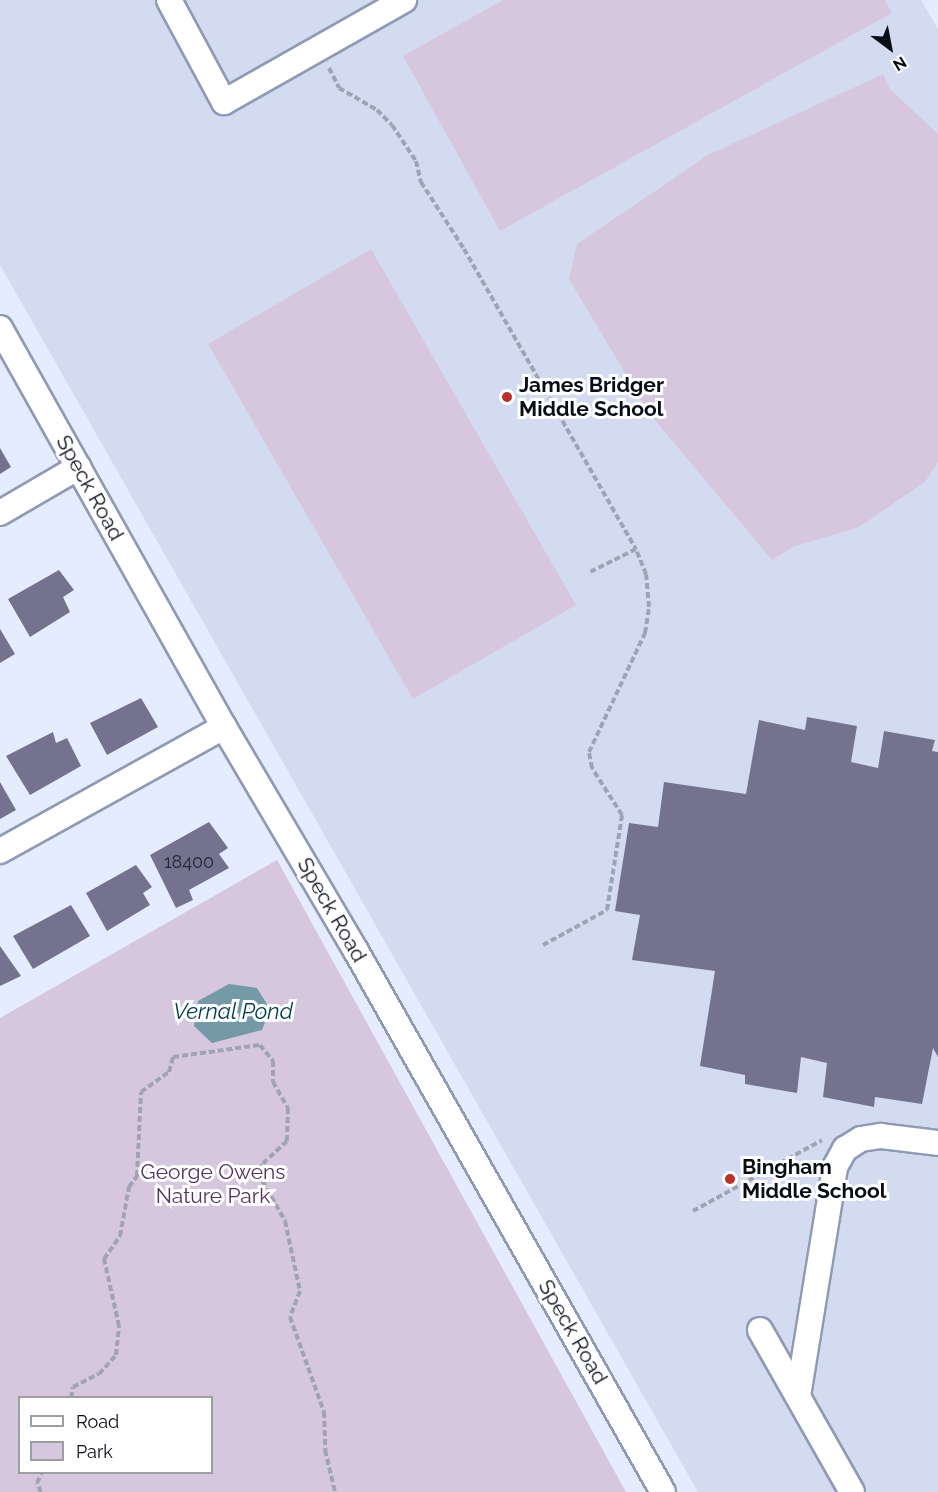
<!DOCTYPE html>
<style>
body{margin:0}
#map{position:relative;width:938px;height:1492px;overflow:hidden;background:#e5ecfe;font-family:Raleway,sans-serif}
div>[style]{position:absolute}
.built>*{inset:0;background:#d3dbf0}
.green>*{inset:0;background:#d7c7de}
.water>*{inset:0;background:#739aa6}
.building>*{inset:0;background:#75728f}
.path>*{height:4px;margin-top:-2px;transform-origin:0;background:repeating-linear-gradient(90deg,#9ea4b3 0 6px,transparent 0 9px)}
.roads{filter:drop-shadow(2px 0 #8f9ab5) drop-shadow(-2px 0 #8f9ab5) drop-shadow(0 2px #8f9ab5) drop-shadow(0 -2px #8f9ab5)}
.minor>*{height:24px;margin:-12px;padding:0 12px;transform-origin:12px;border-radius:12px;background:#fff}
.dots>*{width:16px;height:16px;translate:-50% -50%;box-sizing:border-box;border:3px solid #fff;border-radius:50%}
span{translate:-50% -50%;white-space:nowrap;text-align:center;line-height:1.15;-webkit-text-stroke:6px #fff;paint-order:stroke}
.number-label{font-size:18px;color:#232634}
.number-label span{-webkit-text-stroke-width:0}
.poi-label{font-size:21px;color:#080c15;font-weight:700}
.left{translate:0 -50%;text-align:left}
.street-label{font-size:21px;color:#080c15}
.park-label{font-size:21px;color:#50345d}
.water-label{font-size:22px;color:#003e4c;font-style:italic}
.legend{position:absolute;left:18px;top:1396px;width:195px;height:78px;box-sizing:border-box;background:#fff;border:2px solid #9c9ea1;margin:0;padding:8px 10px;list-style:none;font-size:18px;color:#080c15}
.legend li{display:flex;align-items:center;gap:12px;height:30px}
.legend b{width:30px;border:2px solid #9c9ea1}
.north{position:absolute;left:860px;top:18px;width:60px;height:60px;-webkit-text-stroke:4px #fff;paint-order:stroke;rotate:148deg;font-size:16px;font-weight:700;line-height:24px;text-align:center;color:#080c15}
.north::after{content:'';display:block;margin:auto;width:21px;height:27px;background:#080c15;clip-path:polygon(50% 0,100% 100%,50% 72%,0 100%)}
</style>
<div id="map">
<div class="built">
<div style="clip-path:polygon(0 0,921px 0,938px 29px,938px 1492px,698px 1492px,0 265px)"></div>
</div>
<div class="green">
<div style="clip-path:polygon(503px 0,885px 0,892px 13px,500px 231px,403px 56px)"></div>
<div style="clip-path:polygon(883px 74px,890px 89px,938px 134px,938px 462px,925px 482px,859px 527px,793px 547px,772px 560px,649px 413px,569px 279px,577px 244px,708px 155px)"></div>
<div style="clip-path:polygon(371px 249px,576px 605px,413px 699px,208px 344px)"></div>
<div style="clip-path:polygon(evenodd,277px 860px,626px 1492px,0 1492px,0 1018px,277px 860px,20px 1398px,212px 1398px,212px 1472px,20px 1472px,20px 1398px)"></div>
</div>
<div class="water">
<div style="clip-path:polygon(229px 984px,257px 988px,270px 1009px,262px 1030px,212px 1043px,194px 1026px,198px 1001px)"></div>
</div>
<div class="building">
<div style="clip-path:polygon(0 448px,11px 467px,0 474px)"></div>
<div style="clip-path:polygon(59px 570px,74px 590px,63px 597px,70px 612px,30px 637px,8px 599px)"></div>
<div style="clip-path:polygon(0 629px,15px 654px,0 663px)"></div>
<div style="clip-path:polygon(141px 698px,158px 727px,107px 755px,90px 723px)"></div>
<div style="clip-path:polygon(807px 717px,857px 726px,851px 762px,878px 768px,884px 731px,935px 740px,932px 751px,938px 752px,938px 1057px,933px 1048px,922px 1104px,875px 1097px,874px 1107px,823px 1097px,827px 1063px,801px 1057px,797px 1093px,745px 1084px,745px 1075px,700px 1066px,715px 971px,632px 960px,640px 915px,615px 911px,629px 823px,658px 827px,664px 782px,746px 794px,759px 720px,805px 730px)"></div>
<div style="clip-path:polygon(53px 732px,56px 743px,67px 738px,81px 766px,30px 795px,6px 756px)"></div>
<div style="clip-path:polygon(0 782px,16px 810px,0 819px)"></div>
<div style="clip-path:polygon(209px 822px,228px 848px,219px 854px,229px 868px,189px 890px,193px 900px,176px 908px,150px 855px)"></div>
<div style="clip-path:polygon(136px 865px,152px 887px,143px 893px,150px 905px,107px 931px,86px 893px)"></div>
<div style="clip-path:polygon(71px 905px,90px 936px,33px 969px,13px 936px)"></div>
<div style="clip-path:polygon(0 946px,21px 976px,0 986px)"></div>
</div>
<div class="path">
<div style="left:329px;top:68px;width:22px;rotate:63deg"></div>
<div style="left:339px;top:88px;width:44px;rotate:30.1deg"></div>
<div style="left:377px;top:110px;width:21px;rotate:45deg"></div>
<div style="left:392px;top:125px;width:43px;rotate:56.3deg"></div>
<div style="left:416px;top:161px;width:22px;rotate:77deg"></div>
<div style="left:421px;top:182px;width:80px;rotate:57.3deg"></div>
<div style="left:464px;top:249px;width:346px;rotate:60.2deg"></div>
<div style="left:636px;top:549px;width:51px;rotate:153.4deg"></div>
<div style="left:543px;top:945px;width:73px;rotate:-28.7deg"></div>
<div style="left:607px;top:910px;width:96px;rotate:-81deg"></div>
<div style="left:622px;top:815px;width:56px;rotate:-122.6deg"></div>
<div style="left:592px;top:768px;width:16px;rotate:-101deg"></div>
<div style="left:589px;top:752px;width:132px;rotate:-64.8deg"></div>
<div style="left:645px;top:633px;width:26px;rotate:-81deg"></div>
<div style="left:649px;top:607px;width:33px;rotate:-95deg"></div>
<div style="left:646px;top:574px;width:27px;rotate:-112deg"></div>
<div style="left:693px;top:1211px;width:147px;rotate:-28.8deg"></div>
<div style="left:71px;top:1398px;width:11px;rotate:-80deg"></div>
<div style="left:73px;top:1387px;width:29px;rotate:-27deg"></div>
<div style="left:99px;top:1374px;width:25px;rotate:-48deg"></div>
<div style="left:116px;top:1355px;width:29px;rotate:-84deg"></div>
<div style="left:119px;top:1326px;width:69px;rotate:-102.6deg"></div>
<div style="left:104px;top:1259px;width:28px;rotate:-55deg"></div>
<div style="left:120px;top:1236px;width:50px;rotate:-79.6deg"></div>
<div style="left:129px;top:1187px;width:14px;rotate:-54deg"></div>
<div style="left:137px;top:1176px;width:84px;rotate:-87.3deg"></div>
<div style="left:141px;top:1092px;width:34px;rotate:-36deg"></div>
<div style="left:169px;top:1072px;width:16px;rotate:-75deg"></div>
<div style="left:173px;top:1057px;width:88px;rotate:-7.9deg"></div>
<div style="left:260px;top:1045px;width:21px;rotate:51deg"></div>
<div style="left:273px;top:1061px;width:21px;rotate:90deg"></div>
<div style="left:273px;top:1082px;width:30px;rotate:60deg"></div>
<div style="left:288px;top:1108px;width:33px;rotate:92deg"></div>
<div style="left:287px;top:1141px;width:34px;rotate:137deg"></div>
<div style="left:262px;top:1164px;width:10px;rotate:114deg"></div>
<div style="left:258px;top:1173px;width:55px;rotate:60.6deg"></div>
<div style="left:285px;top:1221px;width:72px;rotate:77.9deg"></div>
<div style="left:300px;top:1291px;width:28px;rotate:111deg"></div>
<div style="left:290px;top:1317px;width:101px;rotate:70.3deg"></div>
<div style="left:324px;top:1412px;width:38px;rotate:88deg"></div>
<div style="left:325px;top:1450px;width:43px;rotate:76.6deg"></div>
<div style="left:41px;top:1492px;width:10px;rotate:-114deg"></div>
<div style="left:37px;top:1483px;width:12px;rotate:-66deg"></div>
</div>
<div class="roads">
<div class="minor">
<div style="left:169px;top:0;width:116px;rotate:61.7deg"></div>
<div style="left:224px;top:102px;width:207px;rotate:-29.5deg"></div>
<div style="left:0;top:328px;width:458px;rotate:60.7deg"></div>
<div style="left:224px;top:727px;width:260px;rotate:59.5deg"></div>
<div style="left:356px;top:951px;width:622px;rotate:60.43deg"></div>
<div style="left:0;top:513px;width:91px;rotate:-30.2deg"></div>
<div style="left:0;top:851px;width:256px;rotate:-29deg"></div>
<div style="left:760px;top:1330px;width:186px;rotate:60.4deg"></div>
<div style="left:798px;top:1396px;width:232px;rotate:-80.8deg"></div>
<div style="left:835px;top:1167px;width:21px;rotate:-61deg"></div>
<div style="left:845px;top:1149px;width:19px;rotate:-32deg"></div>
<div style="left:861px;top:1139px;width:20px;rotate:-9deg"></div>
<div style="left:881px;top:1136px;width:57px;rotate:7deg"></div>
</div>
</div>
<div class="dots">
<div style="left:507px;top:397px;background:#bd2f2b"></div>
<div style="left:730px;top:1179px;background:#bd2f2b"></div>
</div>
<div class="number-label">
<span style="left:189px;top:862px">18400</span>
</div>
<div class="poi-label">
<span class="left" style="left:519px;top:397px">James Bridger<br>Middle School</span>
<span class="left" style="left:742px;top:1179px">Bingham<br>Middle School</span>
</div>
<div class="street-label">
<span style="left:90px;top:488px;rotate:61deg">Speck Road</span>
<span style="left:332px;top:910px;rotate:60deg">Speck Road</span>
<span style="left:573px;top:1332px;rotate:60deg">Speck Road</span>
</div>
<div class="park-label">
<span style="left:213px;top:1184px">George Owens<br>Nature Park</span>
</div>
<div class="water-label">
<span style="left:233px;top:1012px">Vernal Pond</span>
</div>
<ul class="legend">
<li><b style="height:8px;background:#fff"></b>Road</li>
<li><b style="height:16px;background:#d7c7de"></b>Park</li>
</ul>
<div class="north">N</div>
</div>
